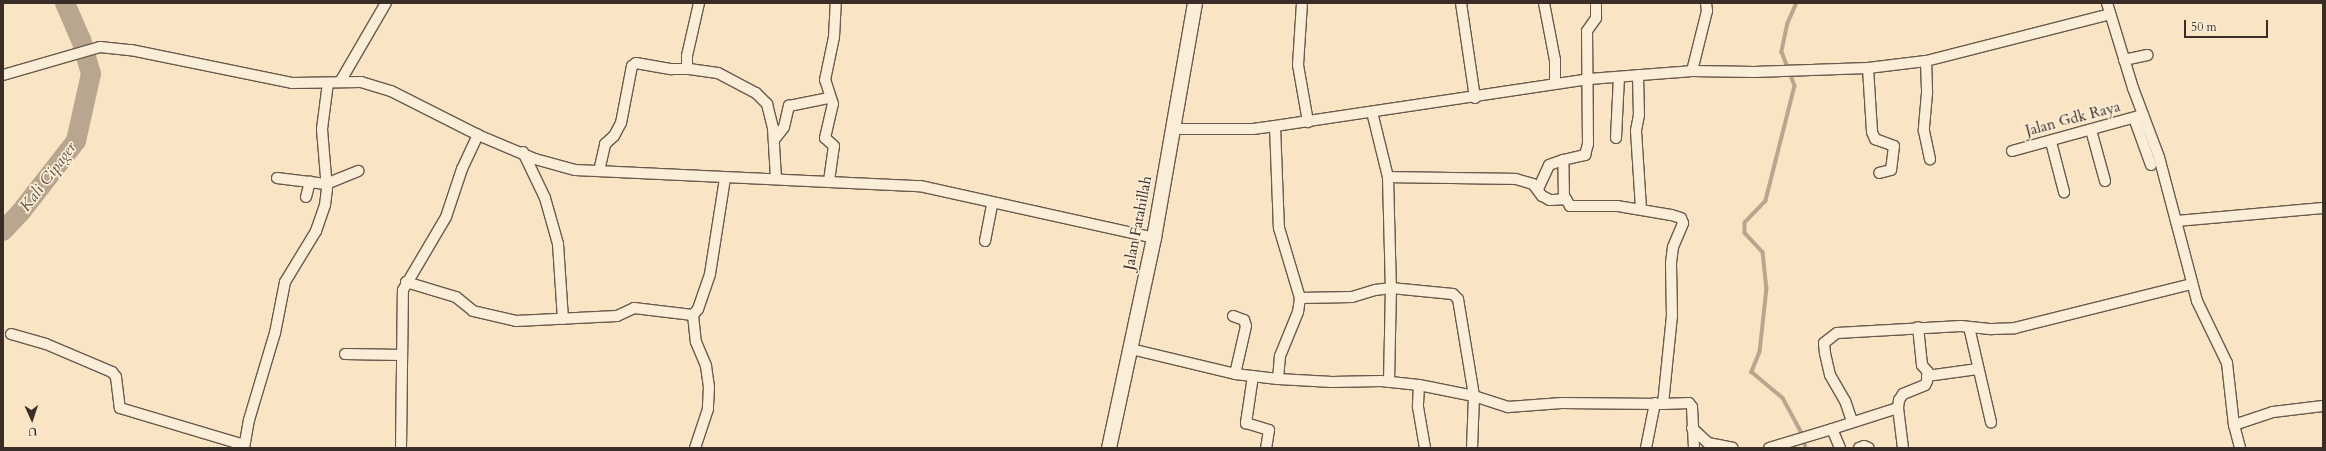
<!DOCTYPE html>
<style>
body{margin:0}
#map{position:relative;width:2326px;height:451px;overflow:hidden;background:#f9e5c3;font-family:Cardo,serif}
div>[style]{position:absolute}
.stream>*{height:3.5px;margin:-1.75px;padding:0 1.75px;transform-origin:1.75px;border-radius:1.75px;background:#b8a68e}
.river>*{height:20px;margin:-10px;padding:0 10px;transform-origin:10px;border-radius:10px;background:#b8a68e}
.roads{filter:drop-shadow(1px 0 #6a5a4d) drop-shadow(-1px 0 #6a5a4d) drop-shadow(0 1px #6a5a4d) drop-shadow(0 -1px #6a5a4d)}
.street>*{height:10px;margin:-5px;padding:0 5px;transform-origin:5px;border-radius:5px;background:#fbeed8}
.secondary>*{height:14px;margin:-7px;padding:0 7px;transform-origin:7px;border-radius:7px;background:#fbeed8}
span{translate:-50% -50%;white-space:nowrap;text-align:center;line-height:1.15;-webkit-text-stroke:3.5px #fbeed8;paint-order:stroke}
.street-label{font-size:15px;color:#3a2c26}
.water-label{font-size:16px;color:#605145;font-style:italic}
.frame{position:absolute;inset:0;border:4px solid #3a2c26;pointer-events:none}
.north{position:absolute;left:12px;top:399px;width:40px;height:40px;-webkit-text-stroke:3px #fbeed8;paint-order:stroke;rotate:177deg;font-size:11px;font-weight:700;line-height:16px;text-align:center;color:#3a2c26}
.north::after{content:'';display:block;margin:auto;width:14px;height:18px;background:#3a2c26;clip-path:polygon(50% 0,100% 100%,50% 72%,0 100%)}
.scale{position:absolute;left:2184px;top:20px;width:84px;height:18px;box-sizing:border-box;border:2px solid #3a2c26;border-top:0;padding-left:5px;font-size:12px;line-height:14px;white-space:nowrap;color:#3a2c26;-webkit-text-stroke:3px #fbeed8;paint-order:stroke}
</style>
<div id="map">
<div class="stream">
<div style="left:1797px;top:3px;width:22px;rotate:114deg"></div>
<div style="left:1788px;top:23px;width:30px;rotate:102deg"></div>
<div style="left:1782px;top:52px;width:36px;rotate:69deg"></div>
<div style="left:1795px;top:86px;width:119px;rotate:104.2deg"></div>
<div style="left:1766px;top:201px;width:30px;rotate:134deg"></div>
<div style="left:1745px;top:223px;width:10px;rotate:90deg"></div>
<div style="left:1745px;top:233px;width:26px;rotate:47deg"></div>
<div style="left:1763px;top:252px;width:36px;rotate:84deg"></div>
<div style="left:1767px;top:288px;width:64px;rotate:96.2deg"></div>
<div style="left:1760px;top:352px;width:22px;rotate:112deg"></div>
<div style="left:1752px;top:372px;width:40px;rotate:40deg"></div>
<div style="left:1783px;top:398px;width:44px;rotate:61.7deg"></div>
<div style="left:1804px;top:437px;width:11px;rotate:80deg"></div>
</div>
<div class="river">
<div style="left:3px;top:231px;width:25px;rotate:-47deg"></div>
<div style="left:20px;top:213px;width:91px;rotate:-52.1deg"></div>
<div style="left:76px;top:141px;width:69px;rotate:-77.4deg"></div>
<div style="left:91px;top:74px;width:35px;rotate:-106deg"></div>
<div style="left:81px;top:40px;width:40px;rotate:-113.4deg"></div>
</div>
<div class="roads">
<div class="street">
<div style="left:699px;top:3px;width:54px;rotate:102.8deg"></div>
<div style="left:687px;top:56px;width:9px;rotate:90deg"></div>
<div style="left:687px;top:65px;width:4px;rotate:63deg"></div>
<div style="left:689px;top:69px;width:29px;rotate:8deg"></div>
<div style="left:718px;top:73px;width:43px;rotate:27.8deg"></div>
<div style="left:756px;top:93px;width:16px;rotate:45deg"></div>
<div style="left:767px;top:104px;width:25px;rotate:76deg"></div>
<div style="left:773px;top:128px;width:51px;rotate:86.6deg"></div>
<div style="left:1302px;top:3px;width:62px;rotate:93.7deg"></div>
<div style="left:1298px;top:65px;width:58px;rotate:80deg"></div>
<div style="left:1461px;top:3px;width:96px;rotate:81.6deg"></div>
<div style="left:1544px;top:3px;width:58px;rotate:79.1deg"></div>
<div style="left:1555px;top:60px;width:23px;rotate:90deg"></div>
<div style="left:2107px;top:3px;width:89px;rotate:73deg"></div>
<div style="left:2133px;top:88px;width:74px;rotate:69.4deg"></div>
<div style="left:2159px;top:157px;width:149px;rotate:75.2deg"></div>
<div style="left:2197px;top:301px;width:69px;rotate:64.2deg"></div>
<div style="left:2227px;top:363px;width:62px;rotate:83.6deg"></div>
<div style="left:2234px;top:425px;width:24px;rotate:75deg"></div>
<div style="left:2124px;top:60px;width:24px;rotate:-12deg"></div>
<div style="left:1926px;top:61px;width:32px;rotate:88deg"></div>
<div style="left:1927px;top:93px;width:38px;rotate:95deg"></div>
<div style="left:1924px;top:131px;width:29px;rotate:78deg"></div>
<div style="left:1868px;top:68px;width:64px;rotate:86.4deg"></div>
<div style="left:1872px;top:132px;width:8px;rotate:67deg"></div>
<div style="left:1875px;top:139px;width:20px;rotate:20deg"></div>
<div style="left:1894px;top:146px;width:24px;rotate:97deg"></div>
<div style="left:1891px;top:170px;width:12px;rotate:166deg"></div>
<div style="left:1692px;top:71px;width:62px;rotate:-76deg"></div>
<div style="left:1707px;top:11px;width:8px;rotate:-97deg"></div>
<div style="left:3px;top:75px;width:101px;rotate:-16.1deg"></div>
<div style="left:100px;top:47px;width:31px;rotate:6deg"></div>
<div style="left:131px;top:50px;width:164px;rotate:11.6deg"></div>
<div style="left:292px;top:83px;width:69px;rotate:-0.8deg"></div>
<div style="left:361px;top:82px;width:31px;rotate:17deg"></div>
<div style="left:391px;top:91px;width:97px;rotate:26.8deg"></div>
<div style="left:478px;top:135px;width:62px;rotate:22.8deg"></div>
<div style="left:535px;top:159px;width:41px;rotate:15.4deg"></div>
<div style="left:575px;top:170px;width:345px;rotate:2.7deg"></div>
<div style="left:920px;top:186px;width:240px;rotate:12.5deg"></div>
<div style="left:1638px;top:75px;width:40px;rotate:88.6deg"></div>
<div style="left:1639px;top:115px;width:16px;rotate:101deg"></div>
<div style="left:1636px;top:131px;width:78px;rotate:86.3deg"></div>
<div style="left:340px;top:82px;width:91px;rotate:-59.8deg"></div>
<div style="left:1372px;top:112px;width:67px;rotate:76.2deg"></div>
<div style="left:2134px;top:118px;width:50px;rotate:70.1deg"></div>
<div style="left:1275px;top:126px;width:102px;rotate:87.8deg"></div>
<div style="left:1279px;top:228px;width:73px;rotate:73.3deg"></div>
<div style="left:1173px;top:129px;width:80px"></div>
<div style="left:1253px;top:129px;width:22px;rotate:-8deg"></div>
<div style="left:1275px;top:126px;width:317px;rotate:-8.5deg"></div>
<div style="left:1589px;top:79px;width:103px;rotate:-4.4deg"></div>
<div style="left:1692px;top:71px;width:62px;rotate:0.9deg"></div>
<div style="left:1754px;top:72px;width:114px;rotate:-2deg"></div>
<div style="left:1868px;top:68px;width:58px;rotate:-6.9deg"></div>
<div style="left:1926px;top:61px;width:190px;rotate:-14.3deg"></div>
<div style="left:2091px;top:130px;width:53px;rotate:74.6deg"></div>
<div style="left:1616px;top:138px;width:61px;rotate:-87.2deg"></div>
<div style="left:774px;top:140px;width:16px;rotate:-52deg"></div>
<div style="left:784px;top:127px;width:22px;rotate:-77deg"></div>
<div style="left:789px;top:106px;width:41px;rotate:-11.3deg"></div>
<div style="left:2051px;top:142px;width:52px;rotate:75.4deg"></div>
<div style="left:2012px;top:151px;width:136px;rotate:-15.4deg"></div>
<div style="left:523px;top:152px;width:51px;rotate:64.4deg"></div>
<div style="left:545px;top:198px;width:48px;rotate:74.2deg"></div>
<div style="left:558px;top:244px;width:75px;rotate:86.2deg"></div>
<div style="left:599px;top:171px;width:28px;rotate:-77deg"></div>
<div style="left:605px;top:144px;width:12px;rotate:-42deg"></div>
<div style="left:614px;top:136px;width:15px;rotate:-62deg"></div>
<div style="left:621px;top:123px;width:58px;rotate:-79.1deg"></div>
<div style="left:632px;top:66px;width:5px;rotate:-37deg"></div>
<div style="left:636px;top:63px;width:36px;rotate:10deg"></div>
<div style="left:671px;top:69px;width:18px"></div>
<div style="left:277px;top:178px;width:49px;rotate:7deg"></div>
<div style="left:326px;top:184px;width:35px;rotate:-22deg"></div>
<div style="left:829px;top:181px;width:35px;rotate:-82deg"></div>
<div style="left:834px;top:146px;width:12px;rotate:-138deg"></div>
<div style="left:825px;top:138px;width:35px;rotate:-77deg"></div>
<div style="left:833px;top:104px;width:25px;rotate:-108deg"></div>
<div style="left:825px;top:80px;width:44px;rotate:-78.2deg"></div>
<div style="left:834px;top:37px;width:34px;rotate:-87deg"></div>
<div style="left:1538px;top:189px;width:26px;rotate:-65deg"></div>
<div style="left:1549px;top:165px;width:15px;rotate:-20deg"></div>
<div style="left:306px;top:197px;width:16px;rotate:-75deg"></div>
<div style="left:1564px;top:199px;width:39px;rotate:-91deg"></div>
<div style="left:1563px;top:160px;width:23px;rotate:-13deg"></div>
<div style="left:1585px;top:155px;width:11px;rotate:-75deg"></div>
<div style="left:1588px;top:144px;width:113px;rotate:-90.5deg"></div>
<div style="left:1587px;top:31px;width:16px;rotate:-55deg"></div>
<div style="left:1596px;top:18px;width:15px;rotate:-90deg"></div>
<div style="left:2176px;top:221px;width:148px;rotate:-5.1deg"></div>
<div style="left:985px;top:241px;width:38px;rotate:-79deg"></div>
<div style="left:406px;top:282px;width:52px;rotate:16.7deg"></div>
<div style="left:456px;top:297px;width:22px;rotate:39deg"></div>
<div style="left:473px;top:311px;width:44px;rotate:13.1deg"></div>
<div style="left:516px;top:321px;width:101px;rotate:-2.8deg"></div>
<div style="left:617px;top:316px;width:19px;rotate:-25deg"></div>
<div style="left:634px;top:308px;width:59px;rotate:6.8deg"></div>
<div style="left:693px;top:315px;width:27px;rotate:84deg"></div>
<div style="left:696px;top:342px;width:26px;rotate:67deg"></div>
<div style="left:706px;top:366px;width:21px;rotate:82deg"></div>
<div style="left:709px;top:387px;width:22px;rotate:93deg"></div>
<div style="left:708px;top:409px;width:41px;rotate:108.4deg"></div>
<div style="left:693px;top:315px;width:8px;rotate:-50deg"></div>
<div style="left:698px;top:309px;width:37px;rotate:-71deg"></div>
<div style="left:710px;top:274px;width:97px;rotate:-81.1deg"></div>
<div style="left:1233px;top:316px;width:12px;rotate:20deg"></div>
<div style="left:1244px;top:320px;width:6px;rotate:72deg"></div>
<div style="left:1246px;top:326px;width:49px;rotate:102.9deg"></div>
<div style="left:1969px;top:327px;width:98px;rotate:77deg"></div>
<div style="left:11px;top:334px;width:36px;rotate:16deg"></div>
<div style="left:46px;top:344px;width:72px;rotate:23deg"></div>
<div style="left:112px;top:372px;width:6px;rotate:51deg"></div>
<div style="left:116px;top:377px;width:31px;rotate:83deg"></div>
<div style="left:120px;top:408px;width:129px;rotate:16.6deg"></div>
<div style="left:1131px;top:349px;width:107px;rotate:13.5deg"></div>
<div style="left:1235px;top:374px;width:43px;rotate:6.6deg"></div>
<div style="left:1278px;top:379px;width:54px;rotate:3.2deg"></div>
<div style="left:1332px;top:382px;width:49px;rotate:-1.2deg"></div>
<div style="left:1381px;top:381px;width:38px;rotate:6deg"></div>
<div style="left:1419px;top:385px;width:56px;rotate:11.3deg"></div>
<div style="left:1474px;top:396px;width:36px;rotate:18deg"></div>
<div style="left:1508px;top:407px;width:54px;rotate:-4.2deg"></div>
<div style="left:1562px;top:403px;width:101px;rotate:0.6deg"></div>
<div style="left:1663px;top:404px;width:88px;rotate:-84.2deg"></div>
<div style="left:1672px;top:316px;width:53px;rotate:-91.1deg"></div>
<div style="left:1671px;top:263px;width:16px;rotate:-83deg"></div>
<div style="left:1673px;top:247px;width:26px;rotate:-67deg"></div>
<div style="left:1683px;top:223px;width:5px;rotate:-112deg"></div>
<div style="left:1681px;top:218px;width:10px;rotate:-163deg"></div>
<div style="left:1671px;top:215px;width:55px;rotate:-170.5deg"></div>
<div style="left:1617px;top:206px;width:47px;rotate:180deg"></div>
<div style="left:1570px;top:206px;width:8px;rotate:-120deg"></div>
<div style="left:1566px;top:199px;width:16px;rotate:176deg"></div>
<div style="left:1550px;top:200px;width:9px;rotate:-153deg"></div>
<div style="left:1542px;top:196px;width:15px;rotate:-127deg"></div>
<div style="left:1533px;top:184px;width:18px;rotate:-164deg"></div>
<div style="left:1516px;top:179px;width:128px;rotate:-179.1deg"></div>
<div style="left:1388px;top:177px;width:111px;rotate:88.5deg"></div>
<div style="left:1391px;top:288px;width:16px;rotate:173deg"></div>
<div style="left:1375px;top:290px;width:24px;rotate:163deg"></div>
<div style="left:1352px;top:297px;width:52px;rotate:178.9deg"></div>
<div style="left:1300px;top:298px;width:14px;rotate:98deg"></div>
<div style="left:1298px;top:312px;width:48px;rotate:112.2deg"></div>
<div style="left:1280px;top:356px;width:23px;rotate:95deg"></div>
<div style="left:345px;top:354px;width:57px;rotate:1deg"></div>
<div style="left:1253px;top:376px;width:48px;rotate:98.5deg"></div>
<div style="left:1246px;top:423px;width:24px;rotate:17deg"></div>
<div style="left:1269px;top:430px;width:18px;rotate:99deg"></div>
<div style="left:1927px;top:376px;width:51px;rotate:-7.8deg"></div>
<div style="left:1389px;top:382px;width:94px;rotate:-88.8deg"></div>
<div style="left:1391px;top:288px;width:62px;rotate:5.5deg"></div>
<div style="left:1453px;top:294px;width:7px;rotate:45deg"></div>
<div style="left:1458px;top:299px;width:98px;rotate:80.6deg"></div>
<div style="left:1474px;top:396px;width:52px;rotate:92.2deg"></div>
<div style="left:1419px;top:385px;width:22px;rotate:93deg"></div>
<div style="left:1418px;top:407px;width:42px;rotate:80.3deg"></div>
<div style="left:1663px;top:404px;width:26px;rotate:-2deg"></div>
<div style="left:1689px;top:403px;width:5px;rotate:53deg"></div>
<div style="left:1692px;top:407px;width:41px;rotate:87.2deg"></div>
<div style="left:1852px;top:421px;width:21px;rotate:-109deg"></div>
<div style="left:1845px;top:401px;width:30px;rotate:-120deg"></div>
<div style="left:1830px;top:375px;width:23px;rotate:-103deg"></div>
<div style="left:1825px;top:353px;width:10px;rotate:-96deg"></div>
<div style="left:1824px;top:343px;width:16px;rotate:-38deg"></div>
<div style="left:1837px;top:333px;width:124px;rotate:-3.2deg"></div>
<div style="left:1961px;top:326px;width:31px;rotate:6deg"></div>
<div style="left:1992px;top:329px;width:23px;rotate:-2deg"></div>
<div style="left:2015px;top:328px;width:182px;rotate:-14deg"></div>
<div style="left:2234px;top:425px;width:41px;rotate:-18.4deg"></div>
<div style="left:2273px;top:412px;width:50px;rotate:-6.8deg"></div>
<div style="left:1692px;top:428px;width:22px;rotate:43deg"></div>
<div style="left:1708px;top:443px;width:25px;rotate:11deg"></div>
<div style="left:1832px;top:429px;width:69px;rotate:-17.7deg"></div>
<div style="left:244px;top:448px;width:28px;rotate:-80deg"></div>
<div style="left:249px;top:420px;width:91px;rotate:-73.4deg"></div>
<div style="left:275px;top:333px;width:52px;rotate:-78.9deg"></div>
<div style="left:285px;top:282px;width:60px;rotate:-58.7deg"></div>
<div style="left:316px;top:231px;width:28px;rotate:-71deg"></div>
<div style="left:325px;top:205px;width:16px;rotate:-83deg"></div>
<div style="left:327px;top:189px;width:60px;rotate:-94.8deg"></div>
<div style="left:322px;top:129px;width:46px;rotate:-82.6deg"></div>
<div style="left:401px;top:448px;width:158px;rotate:-89.3deg"></div>
<div style="left:403px;top:290px;width:85px;rotate:-59.5deg"></div>
<div style="left:446px;top:217px;width:51px;rotate:-71.6deg"></div>
<div style="left:462px;top:169px;width:38px;rotate:-65deg"></div>
<div style="left:1646px;top:448px;width:46px;rotate:-78.7deg"></div>
<div style="left:1769px;top:448px;width:66px;rotate:-16.8deg"></div>
<div style="left:1832px;top:429px;width:21px;rotate:67deg"></div>
<div style="left:1859px;top:448px;width:5px;rotate:-22deg"></div>
<div style="left:1864px;top:446px;width:5px;rotate:22deg"></div>
<div style="left:1903px;top:448px;width:40px;rotate:-97.1deg"></div>
<div style="left:1898px;top:408px;width:8px;rotate:-83deg"></div>
<div style="left:1899px;top:400px;width:7px;rotate:-56deg"></div>
<div style="left:1903px;top:394px;width:24px;rotate:-22deg"></div>
<div style="left:1925px;top:385px;width:4px;rotate:-63deg"></div>
<div style="left:1927px;top:381px;width:9px;rotate:-84deg"></div>
<div style="left:1928px;top:372px;width:9px;rotate:-131deg"></div>
<div style="left:1922px;top:365px;width:38px;rotate:-96deg"></div>
</div>
<div class="secondary">
<div style="left:1109px;top:448px;width:215px;rotate:-77.9deg"></div>
<div style="left:1154px;top:238px;width:239px;rotate:-80.1deg"></div>
</div>
</div>
<div class="street-label">
<span style="left:2073px;top:119px;rotate:-15deg">Jalan Gdk Raya</span>
<span style="left:1138px;top:223px;rotate:-79deg">Jalan Fatahillah</span>
</div>
<div class="water-label">
<span style="left:48px;top:177px;rotate:-53deg">Kali Cipager</span>
</div>
<div class="frame"></div>
<div class="north">U</div>
<div class="scale">50 m</div>
</div>
